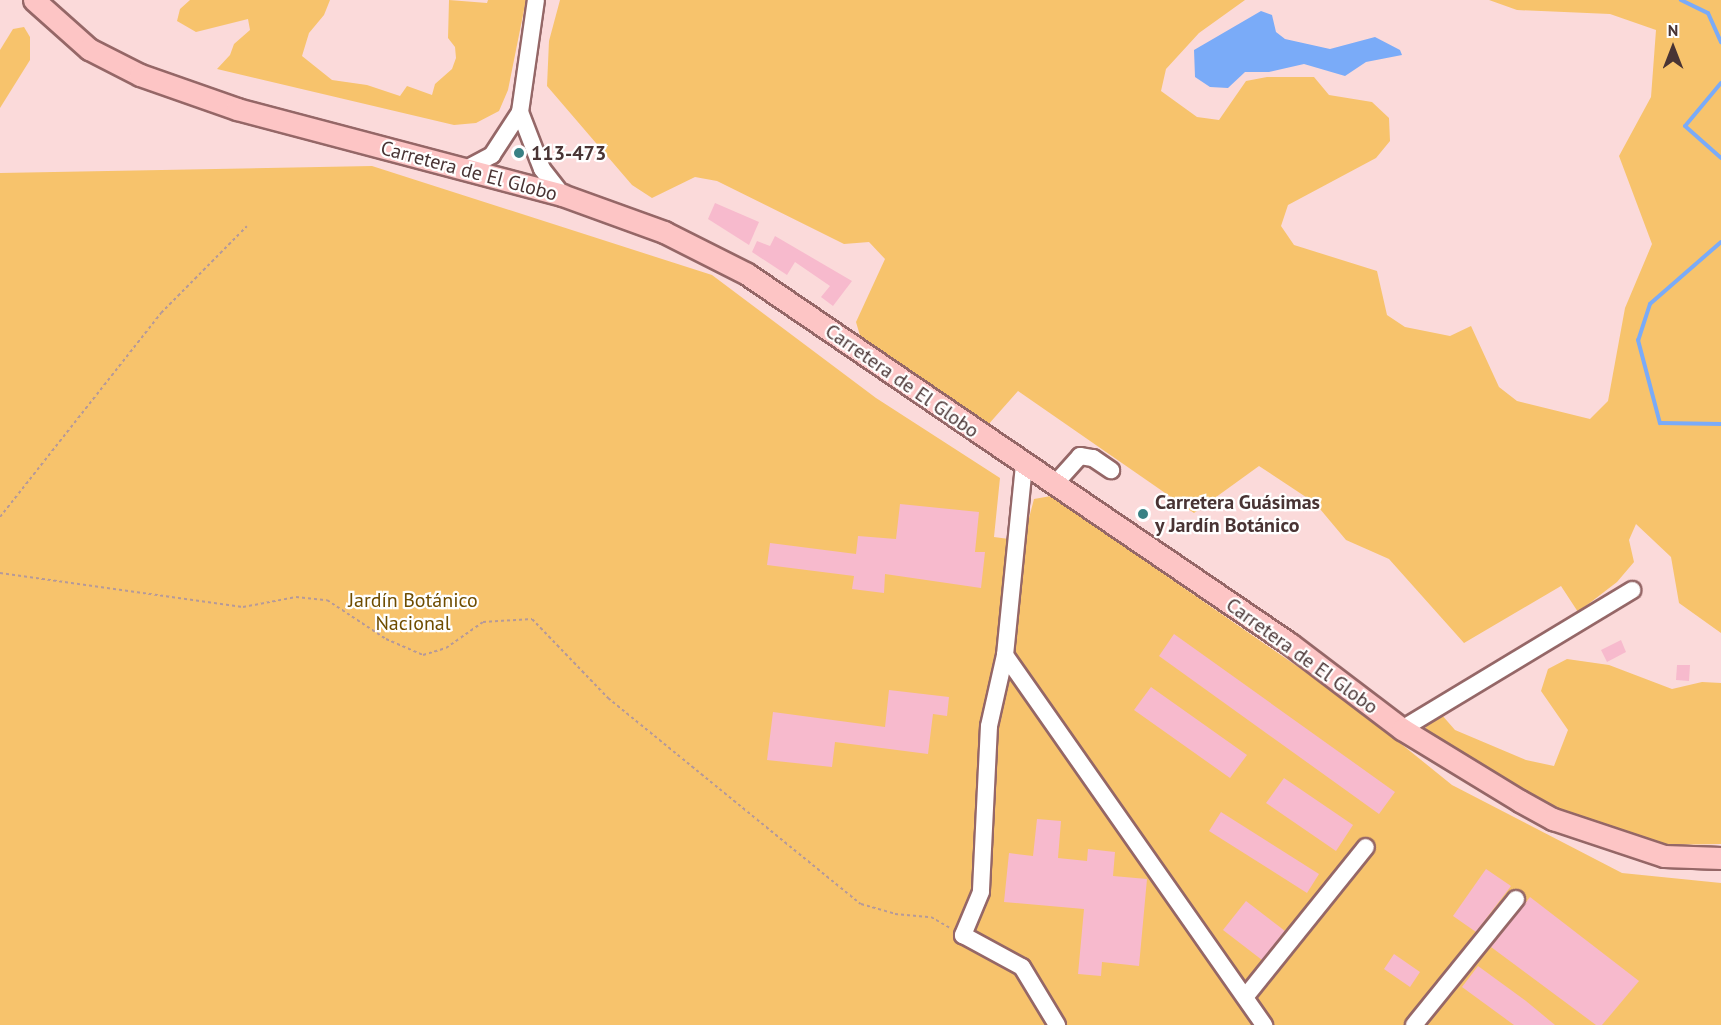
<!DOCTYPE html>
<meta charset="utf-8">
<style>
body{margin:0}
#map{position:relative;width:1721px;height:1025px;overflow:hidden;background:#fbdada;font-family:"PT Sans",sans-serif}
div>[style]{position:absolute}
.green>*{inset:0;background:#f7c36c}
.water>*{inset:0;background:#7aabf8}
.stream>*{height:4px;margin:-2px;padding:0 2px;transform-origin:2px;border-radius:2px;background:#7aabf8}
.building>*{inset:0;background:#f7bacd}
.path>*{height:2px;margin-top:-1px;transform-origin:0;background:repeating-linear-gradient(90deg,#b59999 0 3px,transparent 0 6px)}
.roads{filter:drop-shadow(2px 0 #956767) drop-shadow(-2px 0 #956767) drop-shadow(0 2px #956767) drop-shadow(0 -2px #956767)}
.minor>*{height:16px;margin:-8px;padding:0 8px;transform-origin:8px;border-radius:8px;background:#fff}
.major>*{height:21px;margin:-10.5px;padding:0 10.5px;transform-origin:10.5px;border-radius:10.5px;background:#fdc5c5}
.dots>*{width:16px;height:16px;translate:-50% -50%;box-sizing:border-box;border:3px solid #fff;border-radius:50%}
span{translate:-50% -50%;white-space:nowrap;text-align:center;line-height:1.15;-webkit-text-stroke:4.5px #fff;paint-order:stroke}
.poi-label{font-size:20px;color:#493434;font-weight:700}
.left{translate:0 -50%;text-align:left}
.street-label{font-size:20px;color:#493434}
.park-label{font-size:20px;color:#6e4c00}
.north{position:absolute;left:1643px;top:18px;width:60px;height:60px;-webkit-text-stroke:4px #fff;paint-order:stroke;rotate:0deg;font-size:16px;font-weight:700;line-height:24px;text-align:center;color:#493434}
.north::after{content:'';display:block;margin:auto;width:21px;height:27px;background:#493434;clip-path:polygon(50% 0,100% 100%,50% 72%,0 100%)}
</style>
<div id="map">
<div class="green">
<div style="clip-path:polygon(190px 0,330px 0,324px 15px,309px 33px,302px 56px,332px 80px,367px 85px,400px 96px,407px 86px,432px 95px,435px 84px,452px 69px,456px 58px,455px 47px,448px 38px,449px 0,487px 3px,488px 0,526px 0,508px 90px,499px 111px,476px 123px,454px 125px,217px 69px,230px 55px,234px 44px,250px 30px,248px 19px,196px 32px,177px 21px,180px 9px)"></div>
<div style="clip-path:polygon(560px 0,1245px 0,1199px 33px,1166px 69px,1161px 91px,1197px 117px,1219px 120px,1246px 81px,1267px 77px,1314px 77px,1329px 95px,1372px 102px,1389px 118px,1390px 141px,1376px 158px,1288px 205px,1281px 226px,1294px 245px,1377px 271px,1387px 315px,1405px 327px,1450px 336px,1471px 326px,1499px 387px,1517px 401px,1590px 419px,1608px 401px,1625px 308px,1652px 244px,1619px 156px,1651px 97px,1656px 30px,1610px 14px,1517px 10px,1489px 0,1721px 0,1721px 633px,1679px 603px,1671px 557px,1636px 524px,1629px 540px,1634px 562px,1617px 582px,1578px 612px,1561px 586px,1464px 643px,1389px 559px,1346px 540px,1315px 503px,1259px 466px,1194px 513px,1018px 391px,987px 426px,861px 339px,856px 322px,885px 259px,869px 242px,844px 244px,717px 181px,695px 177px,652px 198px,632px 185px,547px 86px,549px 41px)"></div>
<div style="clip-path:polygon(24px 27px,30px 37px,30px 60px,0 108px,0 50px,13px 29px)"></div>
<div style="clip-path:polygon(372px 166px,712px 275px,876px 398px,1000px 478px,994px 537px,1023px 541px,1034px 499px,1051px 496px,1353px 705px,1452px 785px,1622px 873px,1721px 883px,1721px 1025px,0 1025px,0 173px)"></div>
<div style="clip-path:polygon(1567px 659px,1609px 665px,1672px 689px,1702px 682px,1721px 683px,1721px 844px,1658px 845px,1554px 814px,1427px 733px,1424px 721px,1441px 714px,1455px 730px,1526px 760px,1554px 766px,1568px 730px,1541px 691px,1548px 669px)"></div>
</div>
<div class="water">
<div style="clip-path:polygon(1261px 11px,1272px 15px,1276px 32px,1285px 39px,1330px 49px,1375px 37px,1400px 50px,1402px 55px,1366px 62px,1345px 76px,1304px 64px,1269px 72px,1245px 72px,1228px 88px,1210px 87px,1195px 77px,1194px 50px)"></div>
</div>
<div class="stream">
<div style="left:1681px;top:0;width:30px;rotate:26deg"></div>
<div style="left:1708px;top:13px;width:32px;rotate:66deg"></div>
<div style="left:1721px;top:83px;width:56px;rotate:129.9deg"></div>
<div style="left:1685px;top:126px;width:48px;rotate:41.6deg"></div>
<div style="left:1721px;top:242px;width:94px;rotate:138.9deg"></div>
<div style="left:1650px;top:304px;width:38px;rotate:108deg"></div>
<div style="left:1638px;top:340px;width:86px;rotate:75.2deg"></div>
<div style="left:1660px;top:423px;width:61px;rotate:0.9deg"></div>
</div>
<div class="building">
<div style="clip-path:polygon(715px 203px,759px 222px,749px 245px,708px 219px)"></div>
<div style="clip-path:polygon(775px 236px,852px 281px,833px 306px,821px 297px,830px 286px,795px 262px,787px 275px,752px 252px,757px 241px,770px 246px)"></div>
<div style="clip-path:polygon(900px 504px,979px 512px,975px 552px,985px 552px,981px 588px,885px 574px,884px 593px,852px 589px,854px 576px,767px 565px,770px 543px,856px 554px,858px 536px,896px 539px)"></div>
<div style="clip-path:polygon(1174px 634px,1395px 792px,1379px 814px,1159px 656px)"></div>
<div style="clip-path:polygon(1621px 640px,1626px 652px,1607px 662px,1601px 650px)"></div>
<div style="clip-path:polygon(1677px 665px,1690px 665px,1689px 681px,1676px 680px)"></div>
<div style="clip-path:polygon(1151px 687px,1247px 755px,1230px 778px,1134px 710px)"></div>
<div style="clip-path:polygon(889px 690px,949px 697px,947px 716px,933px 714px,928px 754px,835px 742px,832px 767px,767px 760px,773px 712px,885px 727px)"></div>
<div style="clip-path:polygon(1284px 778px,1353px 825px,1336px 851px,1266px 803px)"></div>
<div style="clip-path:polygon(1221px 812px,1319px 874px,1307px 893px,1209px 831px)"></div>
<div style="clip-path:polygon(1037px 819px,1061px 821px,1058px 858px,1087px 861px,1088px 849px,1115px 852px,1113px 876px,1147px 879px,1139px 966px,1102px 962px,1101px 976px,1078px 974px,1084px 909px,1004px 902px,1009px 853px,1033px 856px)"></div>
<div style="clip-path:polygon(1486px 869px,1511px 886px,1476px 932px,1453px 916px)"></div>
<div style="clip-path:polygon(1530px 897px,1639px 981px,1602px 1025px,1596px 1025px,1491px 947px)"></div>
<div style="clip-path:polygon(1246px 901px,1285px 931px,1262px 960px,1223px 930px)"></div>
<div style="clip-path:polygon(1394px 954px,1420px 972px,1410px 987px,1384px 969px)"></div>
<div style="clip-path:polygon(1478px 966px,1526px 1001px,1555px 1025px,1514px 1025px,1462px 987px)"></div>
</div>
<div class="path">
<div style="left:0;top:517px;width:260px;rotate:-51.7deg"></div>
<div style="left:161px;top:313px;width:122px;rotate:-45.3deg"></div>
<div style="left:0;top:573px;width:245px;rotate:8deg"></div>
<div style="left:243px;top:607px;width:54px;rotate:-10.7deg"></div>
<div style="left:296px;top:597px;width:31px;rotate:6deg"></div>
<div style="left:327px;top:600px;width:71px;rotate:33.5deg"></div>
<div style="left:386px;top:639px;width:40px;rotate:23.4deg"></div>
<div style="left:423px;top:655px;width:24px;rotate:-17deg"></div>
<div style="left:446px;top:648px;width:45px;rotate:-35.1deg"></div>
<div style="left:483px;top:622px;width:49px;rotate:-3.5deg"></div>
<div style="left:532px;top:619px;width:110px;rotate:46.1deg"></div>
<div style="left:608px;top:698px;width:326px;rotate:39.2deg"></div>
<div style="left:861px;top:904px;width:35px;rotate:16deg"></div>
<div style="left:895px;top:914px;width:36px;rotate:5deg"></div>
<div style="left:931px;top:917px;width:22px;rotate:30deg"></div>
</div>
<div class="roads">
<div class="minor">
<div style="left:520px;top:112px;width:61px;rotate:68.9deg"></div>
<div style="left:542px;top:169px;width:33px;rotate:52deg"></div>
<div style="left:464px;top:170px;width:32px;rotate:-28deg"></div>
<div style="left:492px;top:155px;width:51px;rotate:-56.9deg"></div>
<div style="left:520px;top:112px;width:113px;rotate:-81.9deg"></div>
<div style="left:1024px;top:465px;width:191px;rotate:95.7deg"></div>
<div style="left:1005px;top:655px;width:73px;rotate:102.7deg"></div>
<div style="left:989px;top:726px;width:166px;rotate:92.8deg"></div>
<div style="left:981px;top:892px;width:47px;rotate:112.7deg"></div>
<div style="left:963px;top:935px;width:67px;rotate:28.5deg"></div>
<div style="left:1022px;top:967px;width:68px;rotate:58.9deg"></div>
<div style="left:1054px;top:485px;width:39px;rotate:-48deg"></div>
<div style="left:1080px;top:456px;width:13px;rotate:9deg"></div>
<div style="left:1093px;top:458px;width:22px;rotate:34deg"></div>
<div style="left:1005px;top:655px;width:452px;rotate:55deg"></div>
<div style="left:1402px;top:729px;width:269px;rotate:-31.1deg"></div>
<div style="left:1246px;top:996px;width:191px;rotate:-51.2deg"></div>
<div style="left:1414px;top:1025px;width:162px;rotate:-51deg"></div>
</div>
<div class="major">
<div style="left:34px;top:0;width:74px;rotate:41.7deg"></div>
<div style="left:89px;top:49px;width:57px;rotate:27deg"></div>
<div style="left:140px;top:75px;width:103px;rotate:19.3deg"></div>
<div style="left:237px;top:109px;width:336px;rotate:14.8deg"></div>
<div style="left:562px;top:195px;width:109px;rotate:19.9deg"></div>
<div style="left:664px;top:232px;width:93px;rotate:26.8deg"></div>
<div style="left:747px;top:274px;width:657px;rotate:34.27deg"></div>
<div style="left:1290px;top:644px;width:141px;rotate:37.2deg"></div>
<div style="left:1402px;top:729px;width:138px;rotate:31.4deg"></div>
<div style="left:1520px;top:801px;width:38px;rotate:29deg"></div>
<div style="left:1553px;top:819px;width:117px;rotate:18.4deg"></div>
<div style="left:1664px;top:856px;width:57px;rotate:2deg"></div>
</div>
</div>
<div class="dots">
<div style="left:519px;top:153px;background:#398184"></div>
<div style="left:1143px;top:514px;background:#398184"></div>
</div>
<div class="poi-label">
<span class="left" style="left:531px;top:153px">113-473</span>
<span class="left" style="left:1155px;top:514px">Carretera Guásimas<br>y Jardín Botánico</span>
</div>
<div class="street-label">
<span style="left:469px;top:171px;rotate:15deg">Carretera de El Globo</span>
<span style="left:902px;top:381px;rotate:35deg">Carretera de El Globo</span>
<span style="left:1302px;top:656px;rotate:36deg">Carretera de El Globo</span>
</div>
<div class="park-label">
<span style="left:413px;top:612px">Jardín Botánico<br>Nacional</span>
</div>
<div class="north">N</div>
</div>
